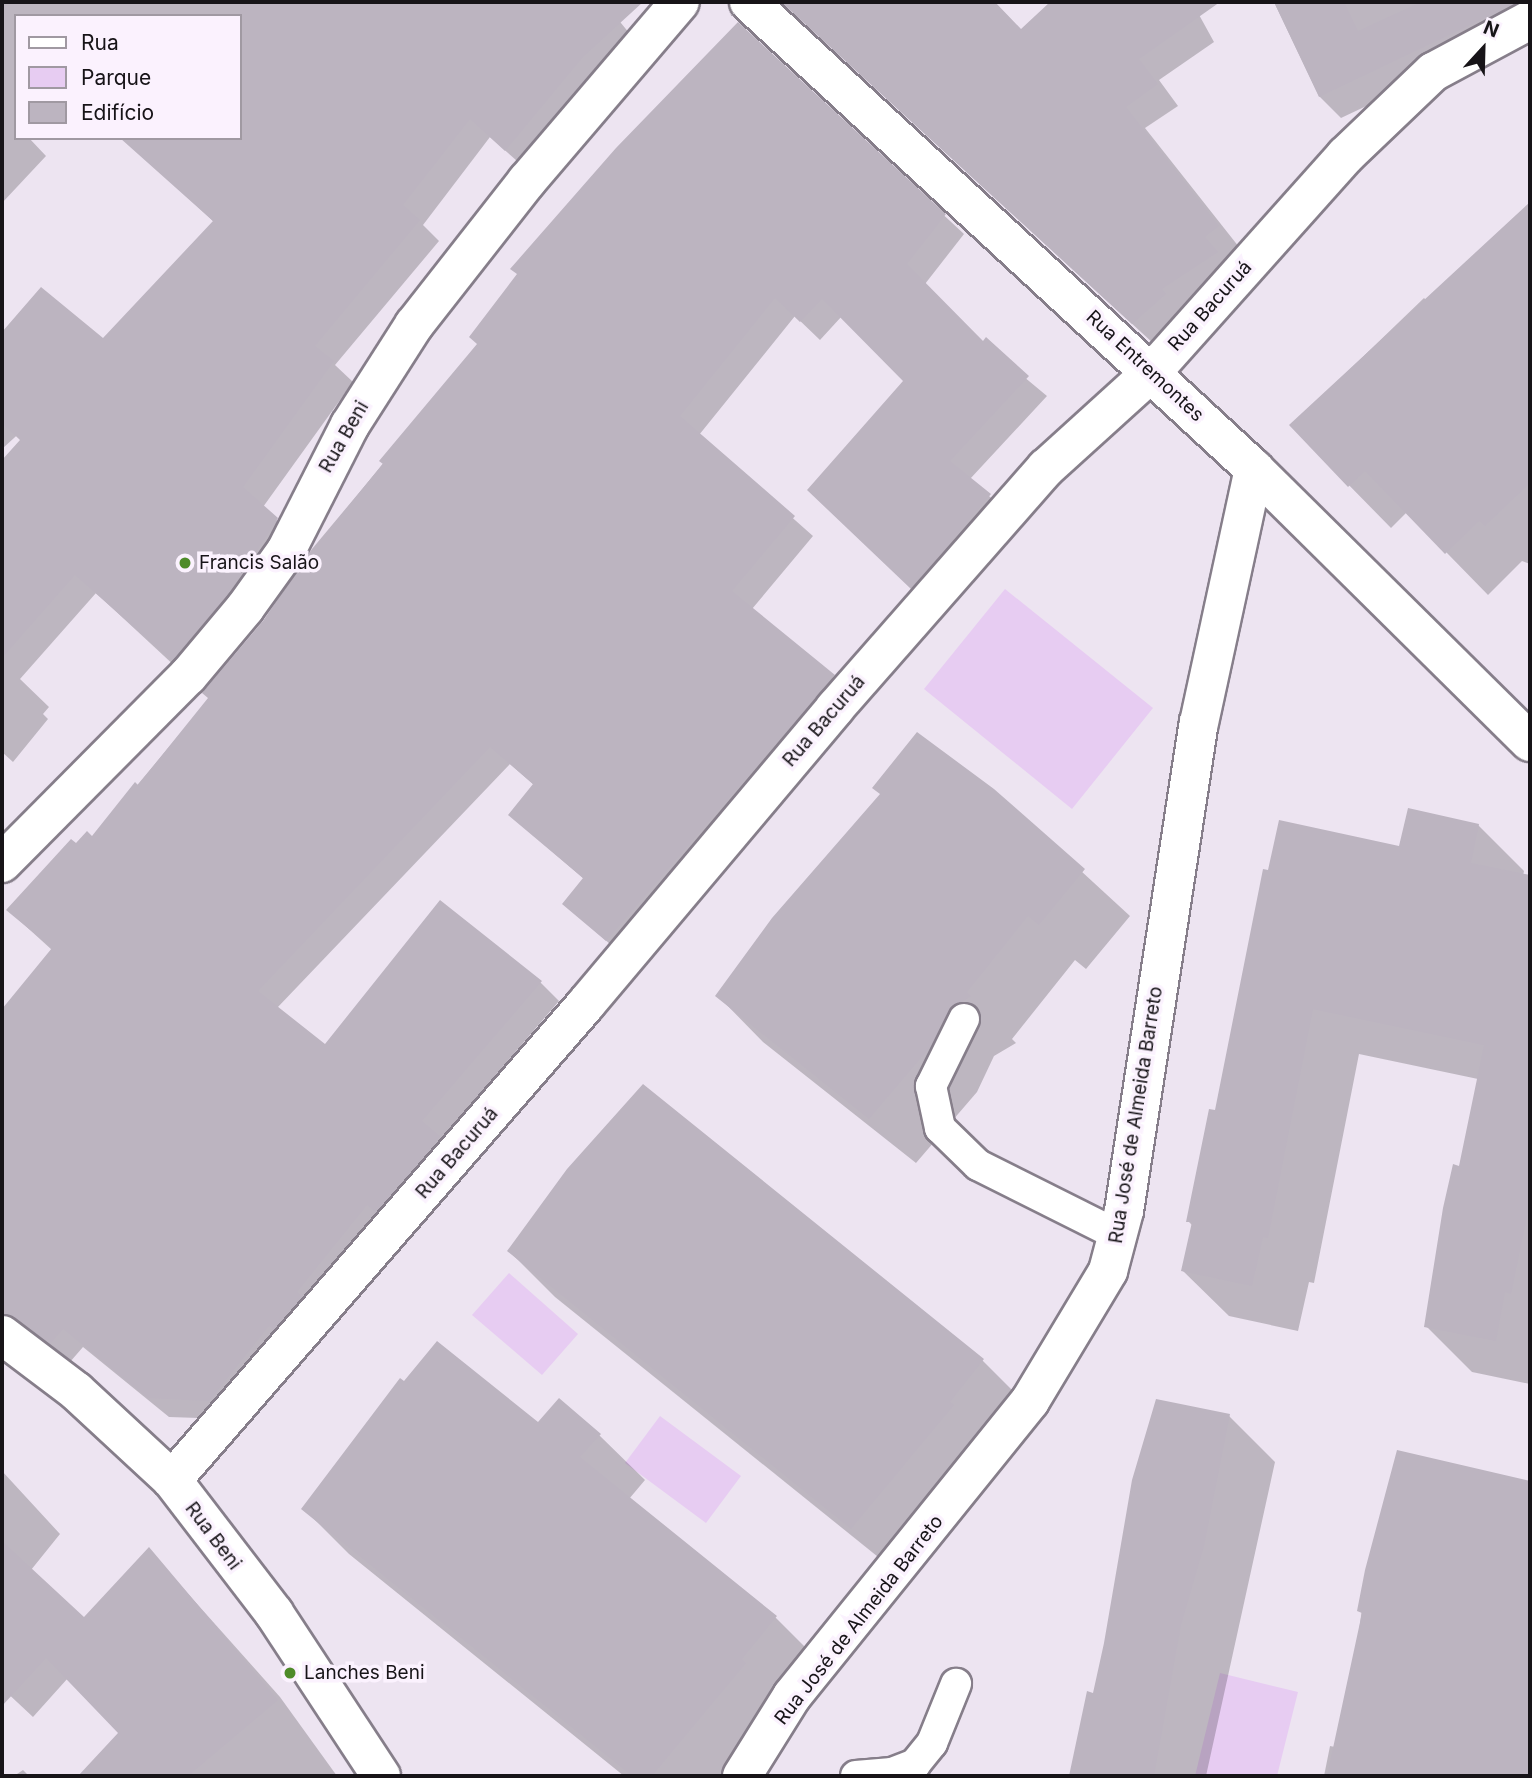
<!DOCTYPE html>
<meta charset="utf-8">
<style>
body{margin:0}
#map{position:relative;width:1532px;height:1778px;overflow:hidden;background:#ede4f1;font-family:Inter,sans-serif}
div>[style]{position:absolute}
.green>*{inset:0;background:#e7ccf2}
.shadow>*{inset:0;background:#0003}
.building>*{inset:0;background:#bcb4c0}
.roads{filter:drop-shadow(2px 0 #867e8a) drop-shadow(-2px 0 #867e8a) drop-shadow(0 2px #867e8a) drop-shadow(0 -2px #867e8a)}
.service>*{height:30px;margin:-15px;padding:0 15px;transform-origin:15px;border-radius:15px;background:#fff}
.minor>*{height:38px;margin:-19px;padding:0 19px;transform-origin:19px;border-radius:19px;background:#fff}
.dots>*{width:19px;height:19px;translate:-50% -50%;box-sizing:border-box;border:4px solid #fbf2fe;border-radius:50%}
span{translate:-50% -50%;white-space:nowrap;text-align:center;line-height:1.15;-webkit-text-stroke:7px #fbf2fe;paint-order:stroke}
.street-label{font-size:19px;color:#171418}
.poi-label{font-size:19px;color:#171418}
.left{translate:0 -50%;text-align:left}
.frame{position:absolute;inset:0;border:4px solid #171418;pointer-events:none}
.legend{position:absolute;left:14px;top:14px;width:228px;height:126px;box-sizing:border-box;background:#fbf2fe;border:2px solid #a099a2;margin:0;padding:9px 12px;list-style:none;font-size:21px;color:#171418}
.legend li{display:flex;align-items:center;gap:14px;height:35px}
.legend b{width:35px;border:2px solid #a099a2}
.north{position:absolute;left:1448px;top:14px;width:70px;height:70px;-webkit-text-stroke:5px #fbf2fe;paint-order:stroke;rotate:22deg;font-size:19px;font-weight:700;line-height:28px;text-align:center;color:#171418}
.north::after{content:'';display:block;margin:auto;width:24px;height:32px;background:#171418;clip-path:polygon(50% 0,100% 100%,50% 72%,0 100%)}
</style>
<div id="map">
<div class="green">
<div style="clip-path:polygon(1005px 589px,1153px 708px,1072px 809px,924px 689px)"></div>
<div style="clip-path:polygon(509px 1273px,578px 1334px,542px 1375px,472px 1315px)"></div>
<div style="clip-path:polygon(660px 1416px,741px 1476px,706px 1523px,625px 1463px)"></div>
<div style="clip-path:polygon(1220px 1673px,1298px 1692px,1277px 1776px,1195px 1776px)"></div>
</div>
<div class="shadow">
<div style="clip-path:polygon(2px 2px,333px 2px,348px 15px,361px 2px,604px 2px,638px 44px,526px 169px,490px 137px,423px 225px,439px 241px,335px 365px,353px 382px,263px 507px,297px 540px,191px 681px,96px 593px,20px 679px,49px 707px,43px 714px,48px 719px,13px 762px,2px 752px,2px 522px,122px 388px,97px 362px,2px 449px,2px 335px,42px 290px,102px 341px,214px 222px,153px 165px,240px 138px,240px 16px,16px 16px,16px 138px,29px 138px,46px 156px,2px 203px)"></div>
<div style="clip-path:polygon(782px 2px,994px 2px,1022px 31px,1053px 2px,1192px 2px,1214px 42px,1159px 80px,1178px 106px,1145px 128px,1239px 247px,1225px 259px,1237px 274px,1154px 344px)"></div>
<div style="clip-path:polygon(1274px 2px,1530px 2px,1472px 56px,1341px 118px,1319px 96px)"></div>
<div style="clip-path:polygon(738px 24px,964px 234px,925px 284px,983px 343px,1047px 396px,970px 479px,1009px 514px,931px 606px,828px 509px,906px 381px,842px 316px,820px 340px,795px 316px,699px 435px,813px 536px,752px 609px,853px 695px,626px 958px,564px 904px,584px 879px,510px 815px,534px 785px,510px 764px,277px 1008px,325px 1047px,540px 982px,559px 1001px,441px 1139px,458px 1156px,228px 1419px,169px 1417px,83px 1347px,70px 1362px,36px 1336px,21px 1332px,2px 1314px,2px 1012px,52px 950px,8px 910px,76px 845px,93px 838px,210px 698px,313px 550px)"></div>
<div style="clip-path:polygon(1530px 203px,1530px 564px,1522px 561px,1488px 595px,1407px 512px,1391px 528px,1291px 426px,1424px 298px,1429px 303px)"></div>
<div style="clip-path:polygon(993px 790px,1130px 916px,1086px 969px,1075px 960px,1012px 1039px,1016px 1043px,994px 1056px,977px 1092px,916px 1163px,763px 1042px,718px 996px)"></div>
<div style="clip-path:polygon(1478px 825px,1524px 871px,1523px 876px,1530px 877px,1530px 1384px,1472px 1372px,1426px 1326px,1478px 1079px,1359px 1054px,1314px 1283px,1309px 1282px,1298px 1331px,1229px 1316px,1183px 1271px,1193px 1226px,1188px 1221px,1217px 1112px,1401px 848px)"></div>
<div style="clip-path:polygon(643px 1086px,983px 1361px,1029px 1407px,898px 1573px,555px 1297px,509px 1251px)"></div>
<div style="clip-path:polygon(1229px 1416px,1275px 1462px,1206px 1776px,1071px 1776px,1088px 1693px,1094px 1695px)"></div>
<div style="clip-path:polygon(538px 1425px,599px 1435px,645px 1480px,629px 1499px,776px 1618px,821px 1663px,736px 1776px,624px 1776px,349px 1554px,304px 1509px)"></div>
<div style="clip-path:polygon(1398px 1452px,1530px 1482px,1530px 1776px,1324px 1776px,1330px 1746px,1335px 1747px,1355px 1662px,1367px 1570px)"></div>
<div style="clip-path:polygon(2px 1471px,60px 1534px,31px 1570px,84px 1619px,149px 1550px,280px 1697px,337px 1776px,81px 1776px,120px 1733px,68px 1678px,33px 1717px,2px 1688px)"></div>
<div style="clip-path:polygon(23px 1770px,29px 1776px,14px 1776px)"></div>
</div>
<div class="building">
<div style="clip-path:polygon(240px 2px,643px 2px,583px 57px,505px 151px,470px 119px,403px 205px,420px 220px,315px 346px,334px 361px,243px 487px,278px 518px,228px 595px,172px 661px,75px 575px,2px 658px,2px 460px,20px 440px,2px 423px,2px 332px,41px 287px,103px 338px,213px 221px,120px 138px,240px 138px)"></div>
<div style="clip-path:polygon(781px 2px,995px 2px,1021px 29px,1050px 2px,1220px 2px,1139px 59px,1158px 84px,1126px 107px,1219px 226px,1205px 237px,1218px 252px,1162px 289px,1166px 294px,1132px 324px)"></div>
<div style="clip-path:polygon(1274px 2px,1344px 2px,1358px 31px,1421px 2px,1518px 2px,1319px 97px)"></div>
<div style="clip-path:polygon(738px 22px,946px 214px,907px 264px,983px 341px,986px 337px,1029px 376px,950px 461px,991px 494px,911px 589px,807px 490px,903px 381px,822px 299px,800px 322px,775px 298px,680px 416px,795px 516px,732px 591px,835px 675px,606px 941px,562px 904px,583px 878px,508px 815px,533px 784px,490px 747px,258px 991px,325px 1044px,440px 900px,542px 981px,422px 1121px,440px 1136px,422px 1160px,376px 1212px,367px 1205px,297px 1292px,303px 1297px,274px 1330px,269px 1326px,209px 1401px,148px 1398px,63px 1329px,50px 1344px,15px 1318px,2px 1314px,2px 1009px,52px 948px,6px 910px,71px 839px,76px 843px,87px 831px,92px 836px,135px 782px,138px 785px,208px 698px,202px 693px,263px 621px,312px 549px,383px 464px,379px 461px,477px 344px,469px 337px,517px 274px,510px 269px,616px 148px)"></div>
<div style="clip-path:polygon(1530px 202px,1530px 483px,1485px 526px,1479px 521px,1445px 554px,1365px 471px,1348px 487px,1289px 425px)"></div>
<div style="clip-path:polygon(917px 732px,994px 789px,1085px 869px,1039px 925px,1028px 916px,967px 992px,971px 996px,949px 1011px,931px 1046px,869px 1119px,715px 996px,772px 918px,880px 794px,872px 788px)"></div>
<div style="clip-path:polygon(1408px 808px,1479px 824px,1471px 863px,1530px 875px,1530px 1202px,1511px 1294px,1505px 1292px,1496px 1341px,1424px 1327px,1443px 1208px,1453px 1164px,1459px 1166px,1484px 1045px,1313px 1009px,1268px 1238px,1263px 1237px,1252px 1286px,1181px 1271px,1192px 1222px,1186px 1222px,1209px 1109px,1215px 1110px,1263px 869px,1268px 870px,1279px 820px,1399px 846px)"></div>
<div style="clip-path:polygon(643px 1084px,984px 1359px,950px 1402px,954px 1405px,851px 1529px,507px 1251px,567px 1169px)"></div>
<div style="clip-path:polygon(437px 1341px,538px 1422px,559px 1398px,601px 1434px,580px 1457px,777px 1616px,742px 1659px,746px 1663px,652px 1776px,632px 1776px,301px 1509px,400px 1378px,404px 1381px)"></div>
<div style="clip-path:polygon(1156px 1399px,1230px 1414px,1204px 1546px,1181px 1625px,1154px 1776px,1069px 1776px,1087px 1691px,1093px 1693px,1104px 1643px,1132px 1480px)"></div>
<div style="clip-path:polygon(1397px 1450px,1530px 1481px,1530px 1776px,1327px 1776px,1362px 1613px,1357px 1611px,1365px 1570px)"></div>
<div style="clip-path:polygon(2px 1541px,84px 1617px,149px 1547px,278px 1700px,188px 1776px,78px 1776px,118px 1733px,46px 1658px,2px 1706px)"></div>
</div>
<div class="roads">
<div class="service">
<div style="left:964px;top:1019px;width:75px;rotate:116.2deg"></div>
<div style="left:931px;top:1086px;width:43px;rotate:77.9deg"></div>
<div style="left:940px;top:1128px;width:53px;rotate:44.2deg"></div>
<div style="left:978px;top:1165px;width:157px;rotate:26.6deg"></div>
<div style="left:856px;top:1776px;width:36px;rotate:-5deg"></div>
<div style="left:892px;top:1773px;width:25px;rotate:-21deg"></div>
<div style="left:915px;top:1764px;width:27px;rotate:-51deg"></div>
<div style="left:932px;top:1743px;width:64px;rotate:-67.9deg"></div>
</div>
<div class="minor">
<div style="left:749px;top:2px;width:688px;rotate:42.76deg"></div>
<div style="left:1254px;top:469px;width:388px;rotate:44.7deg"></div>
<div style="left:2px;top:863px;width:264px;rotate:-45.2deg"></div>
<div style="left:188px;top:676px;width:89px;rotate:-50deg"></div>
<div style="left:245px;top:608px;width:70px;rotate:-54.3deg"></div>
<div style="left:286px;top:551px;width:141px;rotate:-63.1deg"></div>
<div style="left:350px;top:425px;width:119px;rotate:-57.4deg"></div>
<div style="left:414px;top:325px;width:183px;rotate:-51.9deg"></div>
<div style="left:527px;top:181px;width:235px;rotate:-49.5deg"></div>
<div style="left:2px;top:1335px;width:93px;rotate:37.1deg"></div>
<div style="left:76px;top:1391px;width:131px;rotate:42.8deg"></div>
<div style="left:172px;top:1480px;width:168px;rotate:52.5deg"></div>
<div style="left:274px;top:1613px;width:195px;rotate:56.7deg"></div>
<div style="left:172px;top:1480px;width:631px;rotate:-48.98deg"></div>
<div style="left:586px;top:1004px;width:387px;rotate:-49.9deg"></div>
<div style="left:835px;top:708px;width:320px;rotate:-48.7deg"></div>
<div style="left:1046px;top:468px;width:143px;rotate:-42.2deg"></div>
<div style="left:1152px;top:372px;width:290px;rotate:-48.2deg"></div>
<div style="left:1345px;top:156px;width:122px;rotate:-43.7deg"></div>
<div style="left:1433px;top:72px;width:110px;rotate:-28.2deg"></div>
<div style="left:742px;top:1776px;width:94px;rotate:-58deg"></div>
<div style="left:792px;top:1696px;width:379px;rotate:-51.1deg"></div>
<div style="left:1030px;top:1401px;width:152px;rotate:-59deg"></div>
<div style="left:1108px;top:1271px;width:62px;rotate:-75.1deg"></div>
<div style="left:1124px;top:1211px;width:494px;rotate:-81.3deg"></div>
<div style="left:1199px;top:723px;width:260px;rotate:-77.8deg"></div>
</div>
</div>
<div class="dots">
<div style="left:185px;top:563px;background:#4e8b29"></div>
<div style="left:290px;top:1673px;background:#4e8b29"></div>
</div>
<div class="street-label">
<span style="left:1210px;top:306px;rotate:-48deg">Rua Bacuruá</span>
<span style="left:1145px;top:366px;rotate:43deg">Rua Entremontes</span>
<span style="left:344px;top:437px;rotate:-60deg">Rua Beni</span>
<span style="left:824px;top:721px;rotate:-49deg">Rua Bacuruá</span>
<span style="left:1136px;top:1115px;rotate:-81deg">Rua José de Almeida Barreto</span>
<span style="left:457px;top:1153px;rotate:-49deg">Rua Bacuruá</span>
<span style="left:213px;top:1536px;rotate:53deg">Rua Beni</span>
<span style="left:859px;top:1620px;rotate:-52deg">Rua José de Almeida Barreto</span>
</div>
<div class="poi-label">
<span class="left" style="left:199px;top:563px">Francis Salão</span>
<span class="left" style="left:304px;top:1673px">Lanches Beni</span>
</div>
<div class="frame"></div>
<ul class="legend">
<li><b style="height:9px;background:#fff"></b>Rua</li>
<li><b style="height:19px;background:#e7ccf2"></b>Parque</li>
<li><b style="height:19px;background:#bcb4c0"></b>Edifício</li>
</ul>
<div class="north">N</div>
</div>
